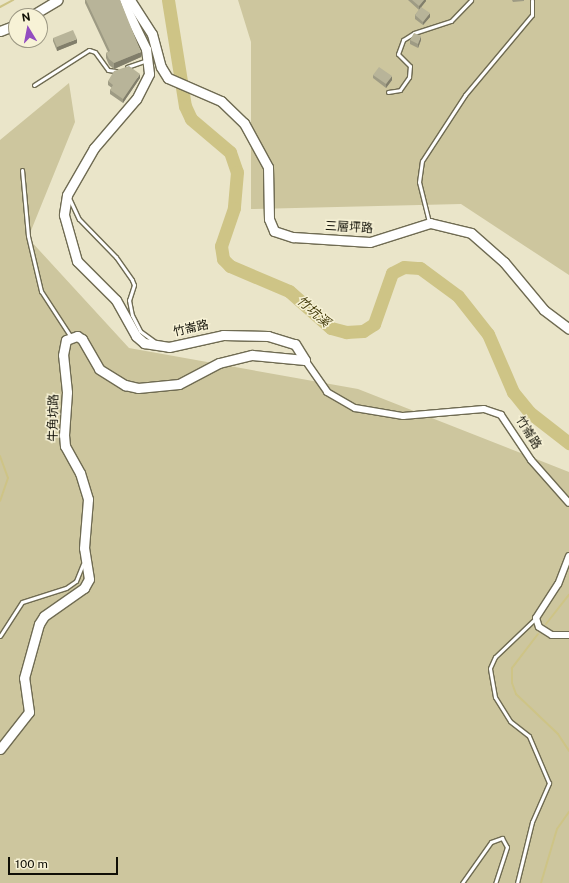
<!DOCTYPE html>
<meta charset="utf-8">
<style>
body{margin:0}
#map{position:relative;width:569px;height:883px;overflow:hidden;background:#eae5c9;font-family:"Public Sans","Noto Sans TC",sans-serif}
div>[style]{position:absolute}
.green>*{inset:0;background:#cdc69e}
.stream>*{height:2px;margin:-1px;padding:0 1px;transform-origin:1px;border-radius:1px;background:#cec486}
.river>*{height:13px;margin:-6.5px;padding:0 6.5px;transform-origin:6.5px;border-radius:6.5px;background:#cec486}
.roads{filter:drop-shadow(1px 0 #6f6b52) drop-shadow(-1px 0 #6f6b52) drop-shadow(0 1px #6f6b52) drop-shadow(0 -1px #6f6b52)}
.lane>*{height:3px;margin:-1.5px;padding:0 1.5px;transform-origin:1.5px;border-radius:1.5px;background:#fff}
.street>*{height:6px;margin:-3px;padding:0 3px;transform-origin:3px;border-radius:3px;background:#fff}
.secondary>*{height:9px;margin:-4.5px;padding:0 4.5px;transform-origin:4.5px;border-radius:4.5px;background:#fff}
.wall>*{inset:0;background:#9e9b84}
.shaded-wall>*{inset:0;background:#817e6b}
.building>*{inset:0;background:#b8b499}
span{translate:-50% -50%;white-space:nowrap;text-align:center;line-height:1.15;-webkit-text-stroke:3px #f7f2d6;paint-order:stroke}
.street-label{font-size:12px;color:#100f06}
.water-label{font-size:13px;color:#433b0a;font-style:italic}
.north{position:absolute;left:8px;top:8px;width:40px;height:40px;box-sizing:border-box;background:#f7f2d6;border:1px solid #9b9783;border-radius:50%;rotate:350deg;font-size:11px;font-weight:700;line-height:16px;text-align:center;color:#100f06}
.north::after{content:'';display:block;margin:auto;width:14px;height:18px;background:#934dc0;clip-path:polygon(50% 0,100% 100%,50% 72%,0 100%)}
.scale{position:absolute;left:8px;top:857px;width:110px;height:18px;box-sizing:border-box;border:2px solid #100f06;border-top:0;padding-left:5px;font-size:12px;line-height:14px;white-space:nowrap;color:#100f06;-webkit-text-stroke:3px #f7f2d6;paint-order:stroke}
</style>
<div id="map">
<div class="green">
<div style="clip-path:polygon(238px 0,569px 0,569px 275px,461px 204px,251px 209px,251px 42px)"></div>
<div style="clip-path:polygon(69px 83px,75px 122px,28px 238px,129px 348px,358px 389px,569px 472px,569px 883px,0 883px,0 140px)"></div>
</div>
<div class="stream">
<div style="left:0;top:7px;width:15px;rotate:-28deg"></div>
<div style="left:0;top:456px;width:23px;rotate:70deg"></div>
<div style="left:8px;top:478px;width:24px;rotate:109deg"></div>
<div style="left:546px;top:624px;width:37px;rotate:-52deg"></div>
<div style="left:538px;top:634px;width:43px;rotate:127.4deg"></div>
<div style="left:512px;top:668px;width:15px;rotate:90deg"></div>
<div style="left:512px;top:683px;width:12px;rotate:70deg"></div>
<div style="left:516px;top:694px;width:58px;rotate:43.6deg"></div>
<div style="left:558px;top:734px;width:20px;rotate:57deg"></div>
<div style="left:541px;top:883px;width:56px;rotate:-73.5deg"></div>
<div style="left:557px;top:829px;width:21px;rotate:-55deg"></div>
</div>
<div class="river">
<div style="left:168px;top:0;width:107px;rotate:80.9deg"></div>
<div style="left:185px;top:106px;width:14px;rotate:65deg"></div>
<div style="left:191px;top:119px;width:51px;rotate:40.2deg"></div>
<div style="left:230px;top:152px;width:21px;rotate:71deg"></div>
<div style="left:237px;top:172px;width:36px;rotate:95deg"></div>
<div style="left:234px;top:208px;width:40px;rotate:108.9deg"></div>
<div style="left:221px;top:246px;width:13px;rotate:81deg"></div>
<div style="left:223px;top:259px;width:10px;rotate:45deg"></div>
<div style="left:230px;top:266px;width:64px;rotate:23deg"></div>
<div style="left:289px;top:291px;width:56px;rotate:41.4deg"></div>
<div style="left:331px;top:328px;width:16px;rotate:15deg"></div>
<div style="left:346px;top:332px;width:17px;rotate:-3deg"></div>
<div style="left:363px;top:331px;width:13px;rotate:-32deg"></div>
<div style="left:374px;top:324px;width:54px;rotate:-70.6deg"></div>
<div style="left:392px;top:273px;width:13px;rotate:-27deg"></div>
<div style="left:404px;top:267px;width:16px;rotate:4deg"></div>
<div style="left:420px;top:268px;width:47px;rotate:36.4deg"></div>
<div style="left:458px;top:296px;width:48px;rotate:51.7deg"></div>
<div style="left:488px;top:334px;width:63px;rotate:66.7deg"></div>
<div style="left:513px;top:392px;width:26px;rotate:51deg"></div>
<div style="left:529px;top:412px;width:51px;rotate:37.8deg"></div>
</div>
<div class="roads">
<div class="lane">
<div style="left:127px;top:67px;width:21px;rotate:-19deg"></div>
<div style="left:34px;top:85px;width:65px;rotate:-32.5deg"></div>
<div style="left:89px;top:50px;width:6px;rotate:18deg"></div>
<div style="left:95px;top:52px;width:22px;rotate:54deg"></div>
<div style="left:108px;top:70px;width:8px;rotate:7deg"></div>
<div style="left:388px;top:92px;width:12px;rotate:-9deg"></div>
<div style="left:400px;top:90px;width:16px;rotate:-55deg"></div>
<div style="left:409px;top:77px;width:11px;rotate:-85deg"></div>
<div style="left:410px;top:66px;width:17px;rotate:-135deg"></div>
<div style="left:398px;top:54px;width:15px;rotate:-70deg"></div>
<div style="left:403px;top:40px;width:13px;rotate:-32deg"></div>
<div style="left:414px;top:33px;width:39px;rotate:-18deg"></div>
<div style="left:451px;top:21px;width:29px;rotate:-46deg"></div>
<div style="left:22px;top:170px;width:66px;rotate:84.8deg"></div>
<div style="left:28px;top:236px;width:57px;rotate:76.7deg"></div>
<div style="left:41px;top:291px;width:55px;rotate:56.9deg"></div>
<div style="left:70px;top:200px;width:21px;rotate:65deg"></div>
<div style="left:79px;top:219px;width:53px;rotate:45.8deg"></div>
<div style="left:116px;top:257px;width:28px;rotate:55deg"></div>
<div style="left:132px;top:280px;width:5px;rotate:68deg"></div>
<div style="left:134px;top:285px;width:16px;rotate:108deg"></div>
<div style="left:129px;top:300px;width:15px;rotate:79deg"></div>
<div style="left:132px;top:315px;width:18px;rotate:63deg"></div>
<div style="left:140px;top:331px;width:17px;rotate:36deg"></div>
<div style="left:429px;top:222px;width:41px;rotate:-104deg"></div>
<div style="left:419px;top:182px;width:21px;rotate:-82deg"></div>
<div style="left:422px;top:161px;width:79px;rotate:-56.9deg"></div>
<div style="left:465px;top:95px;width:104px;rotate:-50.1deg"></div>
<div style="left:532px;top:15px;width:15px;rotate:-90deg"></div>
<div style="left:0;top:636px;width:40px;rotate:-57.1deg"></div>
<div style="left:22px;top:602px;width:46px;rotate:-17.7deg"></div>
<div style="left:66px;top:588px;width:12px;rotate:-35deg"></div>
<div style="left:76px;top:581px;width:18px;rotate:-68deg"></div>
<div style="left:462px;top:883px;width:50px;rotate:-54.7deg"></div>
<div style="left:491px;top:842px;width:12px;rotate:-20deg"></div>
<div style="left:502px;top:838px;width:10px;rotate:61deg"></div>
<div style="left:507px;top:847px;width:38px;rotate:108deg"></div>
<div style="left:517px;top:883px;width:63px;rotate:-76.2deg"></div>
<div style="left:532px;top:822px;width:43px;rotate:-66.4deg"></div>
<div style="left:549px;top:783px;width:51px;rotate:-113.1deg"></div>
<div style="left:529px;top:736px;width:24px;rotate:-142deg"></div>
<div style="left:510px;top:721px;width:28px;rotate:-122deg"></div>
<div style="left:495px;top:697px;width:29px;rotate:-100deg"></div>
<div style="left:490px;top:668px;width:12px;rotate:-66deg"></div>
<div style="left:495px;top:657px;width:57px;rotate:-43.6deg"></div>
</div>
<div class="street">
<div style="left:305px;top:360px;width:39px;rotate:55deg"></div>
<div style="left:327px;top:392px;width:32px;rotate:30deg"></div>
<div style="left:355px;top:408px;width:49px;rotate:9.5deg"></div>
<div style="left:403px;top:416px;width:81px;rotate:-4.9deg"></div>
<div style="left:484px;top:409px;width:18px;rotate:19deg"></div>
<div style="left:501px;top:415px;width:54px;rotate:56.3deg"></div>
<div style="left:531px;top:460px;width:57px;rotate:48.5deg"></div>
<div style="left:569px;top:556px;width:30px;rotate:111deg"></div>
<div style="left:558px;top:584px;width:40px;rotate:122.9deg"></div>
<div style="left:536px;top:618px;width:9px;rotate:72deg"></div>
<div style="left:539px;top:627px;width:15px;rotate:32deg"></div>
<div style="left:552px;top:635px;width:17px"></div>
</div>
<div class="secondary">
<div style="left:122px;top:0;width:55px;rotate:63.9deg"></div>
<div style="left:146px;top:49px;width:25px;rotate:83deg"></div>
<div style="left:149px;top:74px;width:28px;rotate:117deg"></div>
<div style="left:136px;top:99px;width:65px;rotate:130.6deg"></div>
<div style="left:94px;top:148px;width:54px;rotate:119.9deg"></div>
<div style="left:67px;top:195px;width:20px;rotate:99deg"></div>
<div style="left:64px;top:215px;width:48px;rotate:74.2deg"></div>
<div style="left:77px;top:261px;width:55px;rotate:45deg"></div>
<div style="left:116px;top:300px;width:41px;rotate:60.9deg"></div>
<div style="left:136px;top:336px;width:11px;rotate:41deg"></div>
<div style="left:144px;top:343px;width:25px;rotate:9deg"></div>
<div style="left:169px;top:347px;width:55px;rotate:-12.5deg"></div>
<div style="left:223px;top:335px;width:45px;rotate:1.3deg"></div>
<div style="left:268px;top:336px;width:28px;rotate:17deg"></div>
<div style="left:295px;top:344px;width:19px;rotate:58deg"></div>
<div style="left:130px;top:0;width:40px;rotate:57.1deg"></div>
<div style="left:152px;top:34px;width:34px;rotate:75deg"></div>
<div style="left:161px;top:67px;width:13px;rotate:58deg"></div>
<div style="left:168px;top:78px;width:58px;rotate:23.5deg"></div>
<div style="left:221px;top:101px;width:32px;rotate:44deg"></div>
<div style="left:244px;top:123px;width:50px;rotate:61.4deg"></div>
<div style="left:268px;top:167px;width:52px;rotate:88.9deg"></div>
<div style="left:269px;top:219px;width:13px;rotate:67deg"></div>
<div style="left:274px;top:231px;width:20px;rotate:18deg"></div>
<div style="left:293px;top:237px;width:77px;rotate:3.7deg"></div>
<div style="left:370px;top:242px;width:63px;rotate:-17.6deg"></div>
<div style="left:430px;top:223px;width:42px;rotate:13.7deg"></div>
<div style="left:471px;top:233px;width:44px;rotate:41.3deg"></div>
<div style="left:504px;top:262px;width:62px;rotate:50.2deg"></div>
<div style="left:544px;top:310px;width:31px;rotate:37deg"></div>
<div style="left:31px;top:16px;width:31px;rotate:-31deg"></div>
<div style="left:0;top:31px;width:17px;rotate:-21deg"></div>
<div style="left:0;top:749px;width:47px;rotate:-51.9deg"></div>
<div style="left:29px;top:712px;width:34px;rotate:-98deg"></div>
<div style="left:24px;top:678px;width:56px;rotate:-74.5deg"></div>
<div style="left:39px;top:624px;width:9px;rotate:-58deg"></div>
<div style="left:44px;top:616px;width:49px;rotate:-35deg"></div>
<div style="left:84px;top:588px;width:10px;rotate:-61deg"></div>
<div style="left:89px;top:579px;width:31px;rotate:-99deg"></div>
<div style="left:84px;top:548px;width:49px;rotate:-85.3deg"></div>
<div style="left:88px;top:499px;width:27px;rotate:-107deg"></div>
<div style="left:80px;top:473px;width:31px;rotate:-119deg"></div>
<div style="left:65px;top:446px;width:11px;rotate:-95deg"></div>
<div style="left:64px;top:435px;width:43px;rotate:-86deg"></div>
<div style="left:67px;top:392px;width:37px;rotate:-96deg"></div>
<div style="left:63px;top:355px;width:15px;rotate:-79deg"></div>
<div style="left:66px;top:340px;width:12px;rotate:-20deg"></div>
<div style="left:77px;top:336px;width:6px;rotate:31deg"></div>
<div style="left:82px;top:339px;width:34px;rotate:60deg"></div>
<div style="left:99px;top:369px;width:31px;rotate:32deg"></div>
<div style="left:125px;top:385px;width:13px;rotate:13deg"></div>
<div style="left:138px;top:388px;width:41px;rotate:-5.6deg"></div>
<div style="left:179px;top:384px;width:45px;rotate:-27.7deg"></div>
<div style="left:219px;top:363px;width:34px;rotate:-14deg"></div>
<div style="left:252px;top:355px;width:53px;rotate:5.4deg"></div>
</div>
</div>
<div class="wall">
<div style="clip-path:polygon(85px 0,120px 0,141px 57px,114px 69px,109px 65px,106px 58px,106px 53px,108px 52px,85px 3px)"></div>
<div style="clip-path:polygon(408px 0,426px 0,426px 1px,421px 7px,430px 17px,423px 25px,415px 19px,415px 15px,419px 10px)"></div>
<div style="clip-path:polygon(512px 0,524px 0,524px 1px,513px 2px)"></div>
<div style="clip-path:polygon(53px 38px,77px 43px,57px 51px,53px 41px)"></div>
<div style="clip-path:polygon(410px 40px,421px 40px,418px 48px,410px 44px)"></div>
<div style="clip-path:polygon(373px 75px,392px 80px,386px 88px,373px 78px)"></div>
<div style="clip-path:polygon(140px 78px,123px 103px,110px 94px,110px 90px,112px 88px,108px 85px,108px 81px)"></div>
</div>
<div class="shaded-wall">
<div style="clip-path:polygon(424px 0,426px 0,426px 1px,419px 10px,419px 6px)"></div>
<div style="clip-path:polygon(430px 13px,430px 17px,423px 25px,423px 22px)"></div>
<div style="clip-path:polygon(421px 36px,421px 40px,418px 48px,418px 44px)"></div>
<div style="clip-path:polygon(77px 39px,77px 43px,57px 51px,57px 47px)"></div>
<div style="clip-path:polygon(141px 52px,141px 57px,114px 69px,114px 63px)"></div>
<div style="clip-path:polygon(140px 74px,140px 78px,123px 103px,123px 99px)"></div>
<div style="clip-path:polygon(392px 76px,392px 80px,386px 88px,386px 84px)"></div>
</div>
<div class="building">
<div style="clip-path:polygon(86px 0,120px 0,141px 52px,114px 63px,109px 59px,106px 53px,110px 51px)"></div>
<div style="clip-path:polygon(412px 0,424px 0,419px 6px)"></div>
<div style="clip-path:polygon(421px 7px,430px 13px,423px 22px,415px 15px)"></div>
<div style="clip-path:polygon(73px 30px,77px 39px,57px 47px,53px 38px)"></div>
<div style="clip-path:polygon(414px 33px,421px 36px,418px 44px,410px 40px)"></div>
<div style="clip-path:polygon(129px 66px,140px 74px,123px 99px,110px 90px,113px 85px,108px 81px,114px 71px)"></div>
<div style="clip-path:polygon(379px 67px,392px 76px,386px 84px,373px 75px)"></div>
</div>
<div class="street-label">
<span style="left:349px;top:228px;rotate:3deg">三層坪路</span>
<span style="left:191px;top:329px;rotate:-13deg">竹崙路</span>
<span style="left:54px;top:418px;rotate:-89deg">牛角坑路</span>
<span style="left:528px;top:433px;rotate:58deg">竹崙路</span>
</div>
<div class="water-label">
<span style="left:313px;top:312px;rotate:41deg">竹坑溪</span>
</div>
<div class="north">N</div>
<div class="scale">100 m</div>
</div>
